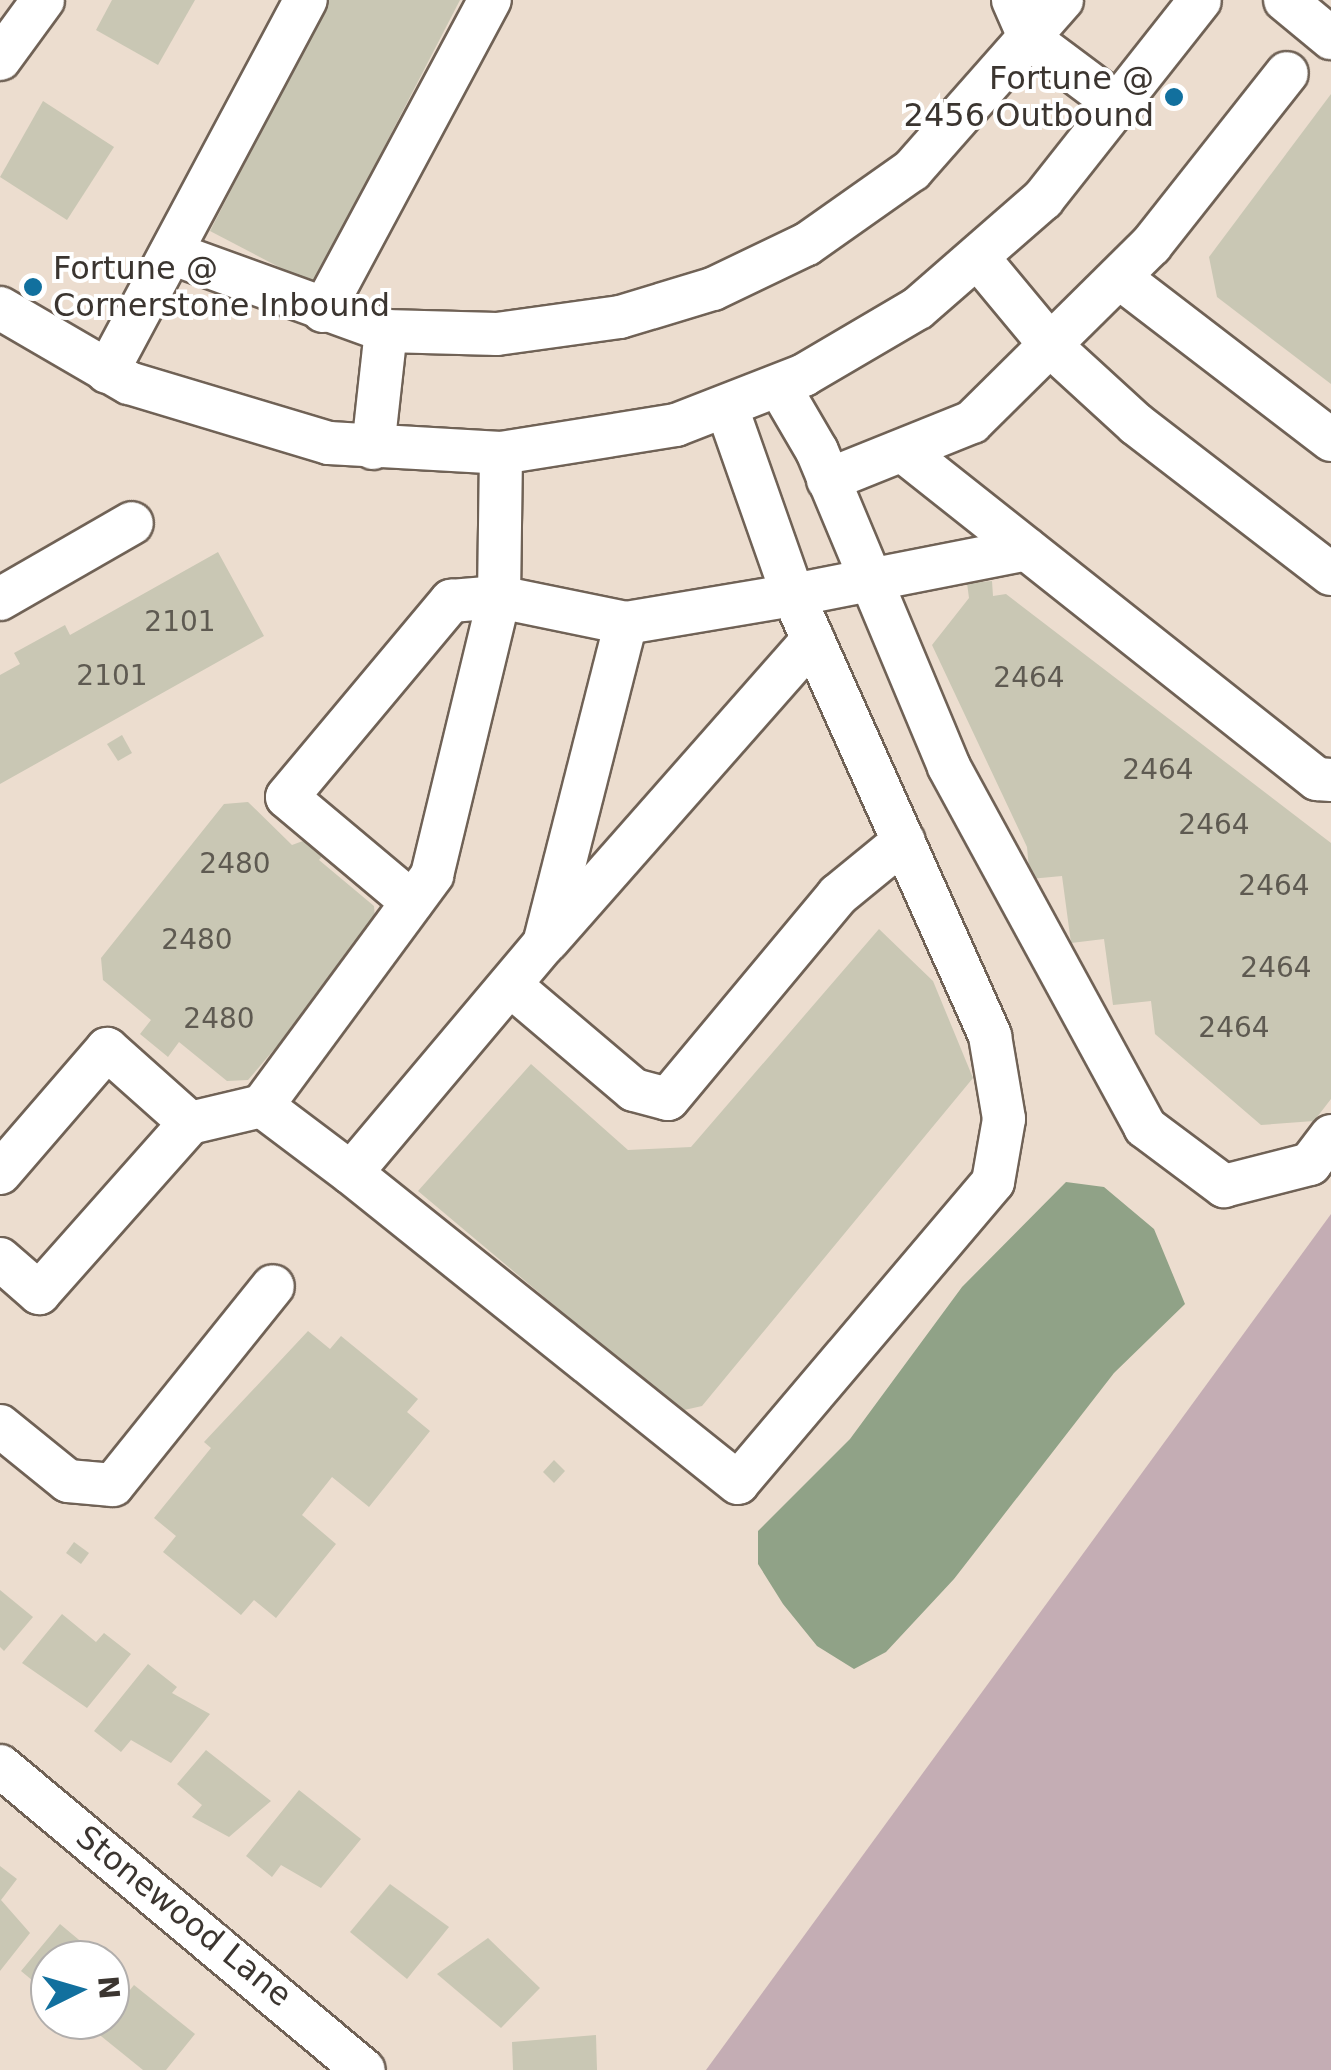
<!DOCTYPE html>
<style>
body{margin:0}
#map{position:relative;width:1331px;height:2070px;overflow:hidden;background:#ecddcf;font-family:"DejaVu Sans",sans-serif}
div>[style]{position:absolute}
.green>*{inset:0;background:#c4adb4}
.water>*{inset:0;background:#90a287}
.building>*{inset:0;background:#c9c7b4}
.roads{filter:drop-shadow(2px 0 #706256) drop-shadow(-2px 0 #706256) drop-shadow(0 2px #706256) drop-shadow(0 -2px #706256)}
.minor>*{height:42px;margin:-21px;padding:0 21px;transform-origin:21px;border-radius:21px;background:#fff}
.dots>*{width:28px;height:28px;translate:-50% -50%;box-sizing:border-box;border:5px solid #fff;border-radius:50%}
span{translate:-50% -50%;white-space:nowrap;text-align:center;line-height:1.15;-webkit-text-stroke:8px #fff;paint-order:stroke}
.number-label{font-size:28px;color:#5e5a51}
.number-label span{-webkit-text-stroke-width:0}
.poi-label{font-size:32px;color:#3b3530}
.right{translate:-100% -50%;text-align:right}
.left{translate:0 -50%;text-align:left}
.street-label{font-size:32px;color:#3b3530}
.north{position:absolute;left:30px;top:1940px;width:100px;height:100px;box-sizing:border-box;background:#fff;border:2px solid #b1aeac;border-radius:50%;rotate:85deg;font-size:28px;font-weight:700;line-height:40px;text-align:center;color:#3b3530}
.north::after{content:'';display:block;margin:auto;width:35px;height:45px;background:#12709e;clip-path:polygon(50% 0,100% 100%,50% 72%,0 100%)}
</style>
<div id="map">
<div class="green">
<div style="clip-path:polygon(1331px 1214px,1331px 2070px,706px 2070px)"></div>
</div>
<div class="water">
<div style="clip-path:polygon(1066px 1182px,1104px 1187px,1154px 1229px,1185px 1304px,1114px 1373px,954px 1579px,886px 1652px,854px 1669px,817px 1646px,783px 1604px,758px 1564px,758px 1531px,850px 1439px,962px 1287px)"></div>
</div>
<div class="building">
<div style="clip-path:polygon(112px 0,195px 0,158px 65px,96px 30px)"></div>
<div style="clip-path:polygon(329px 0,460px 0,313px 285px,210px 231px)"></div>
<div style="clip-path:polygon(1331px 94px,1331px 384px,1217px 297px,1209px 257px)"></div>
<div style="clip-path:polygon(43px 101px,114px 147px,67px 220px,0 177px)"></div>
<div style="clip-path:polygon(218px 552px,264px 636px,0 784px,0 675px,20px 664px,14px 653px,65px 625px,70px 635px)"></div>
<div style="clip-path:polygon(992px 581px,993px 596px,1006px 594px,1331px 843px,1331px 1099px,1314px 1121px,1261px 1125px,1155px 1034px,1151px 1001px,1113px 1005px,1104px 939px,1071px 943px,1062px 876px,1030px 879px,1027px 847px,932px 645px,969px 598px,967px 583px)"></div>
<div style="clip-path:polygon(122px 735px,132px 753px,118px 761px,107px 744px)"></div>
<div style="clip-path:polygon(248px 802px,292px 845px,311px 838px,326px 851px,319px 860px,374px 906px,376px 930px,248px 1080px,227px 1081px,179px 1042px,168px 1057px,140px 1034px,151px 1020px,103px 980px,101px 958px,224px 804px)"></div>
<div style="clip-path:polygon(879px 929px,933px 981px,973px 1078px,702px 1406px,680px 1411px,418px 1191px,531px 1064px,628px 1150px,691px 1147px)"></div>
<div style="clip-path:polygon(308px 1331px,330px 1349px,341px 1336px,418px 1399px,407px 1412px,430px 1431px,369px 1507px,332px 1477px,302px 1515px,336px 1544px,276px 1618px,254px 1600px,241px 1615px,163px 1552px,176px 1536px,154px 1518px,211px 1448px,204px 1442px)"></div>
<div style="clip-path:polygon(554px 1460px,565px 1471px,554px 1483px,543px 1472px)"></div>
<div style="clip-path:polygon(74px 1542px,89px 1553px,81px 1564px,66px 1553px)"></div>
<div style="clip-path:polygon(0 1590px,33px 1617px,4px 1651px,0 1647px)"></div>
<div style="clip-path:polygon(62px 1614px,96px 1642px,104px 1633px,131px 1654px,87px 1708px,22px 1663px)"></div>
<div style="clip-path:polygon(148px 1664px,177px 1687px,172px 1693px,210px 1714px,171px 1763px,131px 1740px,121px 1752px,94px 1731px)"></div>
<div style="clip-path:polygon(206px 1750px,271px 1801px,229px 1837px,192px 1817px,202px 1805px,177px 1784px)"></div>
<div style="clip-path:polygon(299px 1790px,361px 1839px,321px 1888px,281px 1865px,272px 1877px,246px 1856px)"></div>
<div style="clip-path:polygon(0 1866px,17px 1879px,1px 1900px,30px 1933px,0 1971px)"></div>
<div style="clip-path:polygon(390px 1884px,449px 1927px,407px 1979px,350px 1932px)"></div>
<div style="clip-path:polygon(60px 1924px,103px 1960px,50px 1960px,50px 1995px,21px 1971px)"></div>
<div style="clip-path:polygon(488px 1938px,540px 1988px,501px 2028px,437px 1974px)"></div>
<div style="clip-path:polygon(110px 1966px,122px 1976px,110px 1991px)"></div>
<div style="clip-path:polygon(134px 1985px,195px 2034px,166px 2070px,143px 2070px,96px 2032px)"></div>
<div style="clip-path:polygon(596px 2035px,597px 2070px,513px 2070px,512px 2042px)"></div>
</div>
<div class="roads">
<div class="minor">
<div style="left:1013px;top:0;width:43px;rotate:66.4deg"></div>
<div style="left:1030px;top:39px;width:114px;rotate:36.8deg"></div>
<div style="left:1285px;top:0;width:60px;rotate:39.6deg"></div>
<div style="left:0;top:59px;width:73px;rotate:-53.9deg"></div>
<div style="left:171px;top:253px;width:229px;rotate:19.9deg"></div>
<div style="left:386px;top:331px;width:111px;rotate:1.5deg"></div>
<div style="left:497px;top:334px;width:124px;rotate:-7.9deg"></div>
<div style="left:620px;top:317px;width:97px;rotate:-16.8deg"></div>
<div style="left:713px;top:289px;width:104px;rotate:-25.6deg"></div>
<div style="left:807px;top:244px;width:128px;rotate:-35.2deg"></div>
<div style="left:912px;top:170px;width:227px;rotate:-48.6deg"></div>
<div style="left:979px;top:259px;width:116px;rotate:50.3deg"></div>
<div style="left:1053px;top:348px;width:113px;rotate:42.5deg"></div>
<div style="left:1136px;top:424px;width:246px;rotate:37.6deg"></div>
<div style="left:1120px;top:278px;width:266px;rotate:37.5deg"></div>
<div style="left:0;top:308px;width:149px;rotate:30.2deg"></div>
<div style="left:129px;top:383px;width:209px;rotate:16.7deg"></div>
<div style="left:329px;top:443px;width:172px;rotate:3.3deg"></div>
<div style="left:501px;top:453px;width:177px;rotate:-9.1deg"></div>
<div style="left:676px;top:425px;width:137px;rotate:-21.3deg"></div>
<div style="left:804px;top:375px;width:132px;rotate:-30.4deg"></div>
<div style="left:918px;top:308px;width:166px;rotate:-41.1deg"></div>
<div style="left:1043px;top:199px;width:253px;rotate:-51.7deg"></div>
<div style="left:323px;top:311px;width:353px;rotate:-61.8deg"></div>
<div style="left:107px;top:372px;width:422px;rotate:-61.9deg"></div>
<div style="left:779px;top:386px;width:75px;rotate:59.7deg"></div>
<div style="left:817px;top:451px;width:342px;rotate:67.3deg"></div>
<div style="left:949px;top:767px;width:410px;rotate:61.4deg"></div>
<div style="left:1145px;top:1127px;width:99px;rotate:36.8deg"></div>
<div style="left:1224px;top:1186px;width:89px;rotate:-14.3deg"></div>
<div style="left:1310px;top:1164px;width:35px;rotate:-53deg"></div>
<div style="left:727px;top:408px;width:198px;rotate:70.6deg"></div>
<div style="left:793px;top:595px;width:238px;rotate:-11.1deg"></div>
<div style="left:373px;top:448px;width:118px;rotate:-83.7deg"></div>
<div style="left:908px;top:455px;width:522px;rotate:38.39deg"></div>
<div style="left:1317px;top:779px;width:14px;rotate:4deg"></div>
<div style="left:828px;top:480px;width:155px;rotate:-21.9deg"></div>
<div style="left:972px;top:422px;width:252px;rotate:-44.7deg"></div>
<div style="left:1151px;top:245px;width:219px;rotate:-51.7deg"></div>
<div style="left:0;top:599px;width:152px;rotate:-29.9deg"></div>
<div style="left:412px;top:902px;width:163px;rotate:-140deg"></div>
<div style="left:287px;top:797px;width:256px;rotate:-50.1deg"></div>
<div style="left:451px;top:601px;width:48px;rotate:-4.8deg"></div>
<div style="left:499px;top:597px;width:130px;rotate:11.6deg"></div>
<div style="left:549px;top:939px;width:399px;rotate:-48.6deg"></div>
<div style="left:510px;top:985px;width:162px;rotate:40.3deg"></div>
<div style="left:634px;top:1090px;width:35px;rotate:15deg"></div>
<div style="left:668px;top:1099px;width:266px;rotate:-50.2deg"></div>
<div style="left:838px;top:895px;width:85px;rotate:-39.3deg"></div>
<div style="left:262px;top:1106px;width:111px;rotate:37deg"></div>
<div style="left:351px;top:1173px;width:299px;rotate:-49.9deg"></div>
<div style="left:544px;top:944px;width:331px;rotate:-75.7deg"></div>
<div style="left:626px;top:623px;width:169px;rotate:-9.5deg"></div>
<div style="left:793px;top:595px;width:483px;rotate:65.9deg"></div>
<div style="left:990px;top:1036px;width:84px;rotate:80.4deg"></div>
<div style="left:1004px;top:1119px;width:64px;rotate:99.9deg"></div>
<div style="left:993px;top:1182px;width:394px;rotate:130.3deg"></div>
<div style="left:738px;top:1483px;width:496px;rotate:-141.3deg"></div>
<div style="left:0;top:1173px;width:164px;rotate:-49.2deg"></div>
<div style="left:107px;top:1049px;width:111px;rotate:41.7deg"></div>
<div style="left:0;top:1259px;width:52px;rotate:41.1deg"></div>
<div style="left:39px;top:1293px;width:227px;rotate:-48.4deg"></div>
<div style="left:190px;top:1123px;width:74px;rotate:-13.3deg"></div>
<div style="left:262px;top:1106px;width:287px;rotate:-53.6deg"></div>
<div style="left:432px;top:875px;width:286px;rotate:-76.4deg"></div>
<div style="left:499px;top:597px;width:144px;rotate:-89.2deg"></div>
<div style="left:0;top:1426px;width:87px;rotate:39deg"></div>
<div style="left:68px;top:1481px;width:45px;rotate:5.1deg"></div>
<div style="left:113px;top:1485px;width:255px;rotate:-51.2deg"></div>
<div style="left:0;top:1766px;width:474px;rotate:39.9deg"></div>
</div>
</div>
<div class="dots">
<div style="left:1174px;top:97px;background:#12709e"></div>
<div style="left:33px;top:287px;background:#12709e"></div>
</div>
<div class="number-label">
<span style="left:180px;top:622px">2101</span>
<span style="left:112px;top:676px">2101</span>
<span style="left:1029px;top:678px">2464</span>
<span style="left:1158px;top:770px">2464</span>
<span style="left:1214px;top:825px">2464</span>
<span style="left:235px;top:864px">2480</span>
<span style="left:1274px;top:886px">2464</span>
<span style="left:197px;top:940px">2480</span>
<span style="left:1276px;top:968px">2464</span>
<span style="left:219px;top:1019px">2480</span>
<span style="left:1234px;top:1028px">2464</span>
</div>
<div class="poi-label">
<span class="right" style="left:1154px;top:97px">Fortune @<br>2456 Outbound</span>
<span class="left" style="left:53px;top:287px">Fortune @<br>Cornerstone Inbound</span>
</div>
<div class="street-label">
<span style="left:184px;top:1916px;rotate:39deg">Stonewood Lane</span>
</div>
<div class="north">N</div>
</div>
